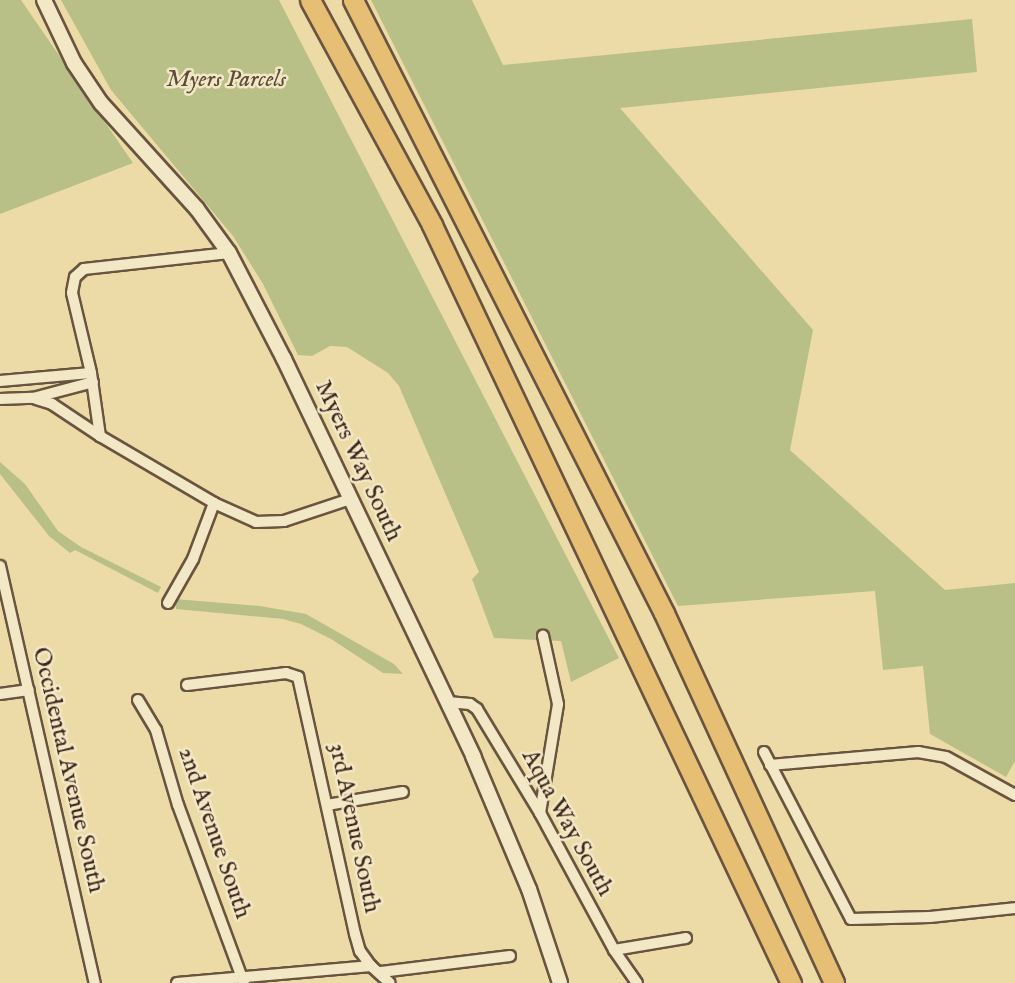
<!DOCTYPE html>
<style>
body{margin:0}
#map{position:relative;width:1015px;height:983px;overflow:hidden;background:#ecdba7;font-family:"IM FELL English",serif}
div>[style]{position:absolute}
.green>*{inset:0;background:#b9c087}
.roads{filter:drop-shadow(2px 0 #695440) drop-shadow(-2px 0 #695440) drop-shadow(0 2px #695440) drop-shadow(0 -2px #695440)}
.street>*{height:10px;margin:-5px;padding:0 5px;transform-origin:5px;border-radius:5px;background:#f3e8c6}
.secondary>*{height:14px;margin:-7px;padding:0 7px;transform-origin:7px;border-radius:7px;background:#f3e8c6}
.highway>*{height:19px;margin:-9.5px;padding:0 9.5px;transform-origin:9.5px;border-radius:9.5px;background:#e6be74}
span{translate:-50% -50%;white-space:nowrap;text-align:center;line-height:1.15;-webkit-text-stroke:5px #f3e8c6;paint-order:stroke}
.park-label{font-size:24px;color:#5c4d38;font-style:italic}
.street-label{font-size:24px;color:#3d271d}
</style>
<div id="map">
<div class="green">
<div style="clip-path:polygon(0 0,21px 0,133px 163px,0 214px)"></div>
<div style="clip-path:polygon(61px 0,279px 0,619px 658px,571px 682px,561px 641px,494px 638px,472px 579px,479px 572px,399px 386px,388px 373px,347px 347px,330px 346px,312px 356px,298px 355px,263px 284px,233px 236px,111px 90px)"></div>
<div style="clip-path:polygon(371px 0,472px 0,503px 65px,972px 19px,977px 72px,620px 108px,813px 330px,790px 450px,945px 590px,1015px 583px,1015px 761px,1006px 777px,930px 734px,923px 666px,883px 670px,875px 591px,678px 606px)"></div>
<div style="clip-path:polygon(0 462px,25px 484px,58px 531px,81px 547px,161px 587px,158px 593px,75px 550px,70px 553px,49px 536px,0 474px)"></div>
<div style="clip-path:polygon(175px 599px,260px 606px,306px 614px,394px 664px,403px 674px,383px 673px,331px 639px,301px 624px,283px 619px,176px 609px)"></div>
</div>
<div class="roads">
<div class="street">
<div style="left:229px;top:253px;width:146px;rotate:173.7deg"></div>
<div style="left:84px;top:269px;width:12px;rotate:138deg"></div>
<div style="left:75px;top:277px;width:16px;rotate:101deg"></div>
<div style="left:72px;top:293px;width:82px;rotate:76.6deg"></div>
<div style="left:91px;top:373px;width:64px;rotate:81.9deg"></div>
<div style="left:100px;top:436px;width:132px;rotate:30.4deg"></div>
<div style="left:214px;top:503px;width:46px;rotate:24.3deg"></div>
<div style="left:256px;top:522px;width:28px;rotate:-2deg"></div>
<div style="left:284px;top:521px;width:70px;rotate:-18.4deg"></div>
<div style="left:0;top:381px;width:91px;rotate:-5deg"></div>
<div style="left:0;top:399px;width:33px;rotate:-2deg"></div>
<div style="left:33px;top:398px;width:62px;rotate:-14.9deg"></div>
<div style="left:36px;top:399px;width:17px;rotate:17deg"></div>
<div style="left:52px;top:404px;width:58px;rotate:33.7deg"></div>
<div style="left:0;top:566px;width:428px;rotate:77.2deg"></div>
<div style="left:168px;top:603px;width:51px;rotate:-60.4deg"></div>
<div style="left:193px;top:559px;width:60px;rotate:-69.4deg"></div>
<div style="left:187px;top:685px;width:100px;rotate:-6.9deg"></div>
<div style="left:286px;top:673px;width:13px;rotate:18deg"></div>
<div style="left:298px;top:677px;width:263px;rotate:77.5deg"></div>
<div style="left:355px;top:934px;width:18px;rotate:74deg"></div>
<div style="left:360px;top:951px;width:19px;rotate:54deg"></div>
<div style="left:371px;top:966px;width:25px;rotate:42deg"></div>
<div style="left:0;top:694px;width:29px;rotate:-8deg"></div>
<div style="left:138px;top:700px;width:35px;rotate:59deg"></div>
<div style="left:156px;top:730px;width:78px;rotate:73.7deg"></div>
<div style="left:178px;top:805px;width:190px;rotate:69.7deg"></div>
<div style="left:448px;top:702px;width:22px;rotate:5deg"></div>
<div style="left:470px;top:704px;width:9px;rotate:36deg"></div>
<div style="left:477px;top:709px;width:122px;rotate:58.8deg"></div>
<div style="left:540px;top:813px;width:156px;rotate:61.6deg"></div>
<div style="left:614px;top:950px;width:40px;rotate:55.1deg"></div>
<div style="left:764px;top:752px;width:188px;rotate:62.5deg"></div>
<div style="left:851px;top:919px;width:79px;rotate:-1.5deg"></div>
<div style="left:930px;top:917px;width:85px;rotate:-6deg"></div>
<div style="left:770px;top:765px;width:149px;rotate:-5deg"></div>
<div style="left:918px;top:752px;width:28px;rotate:10deg"></div>
<div style="left:946px;top:757px;width:79px;rotate:28.8deg"></div>
<div style="left:327px;top:805px;width:77px;rotate:-9.7deg"></div>
<div style="left:540px;top:813px;width:110px;rotate:-80.6deg"></div>
<div style="left:558px;top:704px;width:70px;rotate:-102.4deg"></div>
<div style="left:614px;top:950px;width:73px;rotate:-9.5deg"></div>
<div style="left:381px;top:972px;width:130px;rotate:-7.1deg"></div>
<div style="left:177px;top:983px;width:195px;rotate:-5deg"></div>
</div>
<div class="secondary">
<div style="left:44px;top:0;width:70px;rotate:64.5deg"></div>
<div style="left:74px;top:63px;width:48px;rotate:56deg"></div>
<div style="left:101px;top:103px;width:143px;rotate:47.8deg"></div>
<div style="left:197px;top:209px;width:54px;rotate:54deg"></div>
<div style="left:229px;top:253px;width:119px;rotate:62.6deg"></div>
<div style="left:284px;top:359px;width:440px;rotate:64.5deg"></div>
<div style="left:473px;top:756px;width:144px;rotate:67.2deg"></div>
<div style="left:529px;top:889px;width:99px;rotate:71.7deg"></div>
</div>
<div class="highway">
<div style="left:310px;top:0;width:256px;rotate:61.5deg"></div>
<div style="left:432px;top:225px;width:839px;rotate:64.66deg"></div>
<div style="left:353px;top:0;width:687px;rotate:63.1deg"></div>
<div style="left:664px;top:613px;width:407px;rotate:65.3deg"></div>
</div>
</div>
<div class="park-label">
<span style="left:226px;top:80px">Myers Parcels</span>
</div>
<div class="street-label">
<span style="left:358px;top:461px;rotate:65deg">Myers Way South</span>
<span style="left:68px;top:770px;rotate:77deg">Occidental Avenue South</span>
<span style="left:567px;top:823px;rotate:61deg">Aqua Way South</span>
<span style="left:354px;top:828px;rotate:78deg">3rd Avenue South</span>
<span style="left:214px;top:833px;rotate:71deg">2nd Avenue South</span>
</div>
</div>
